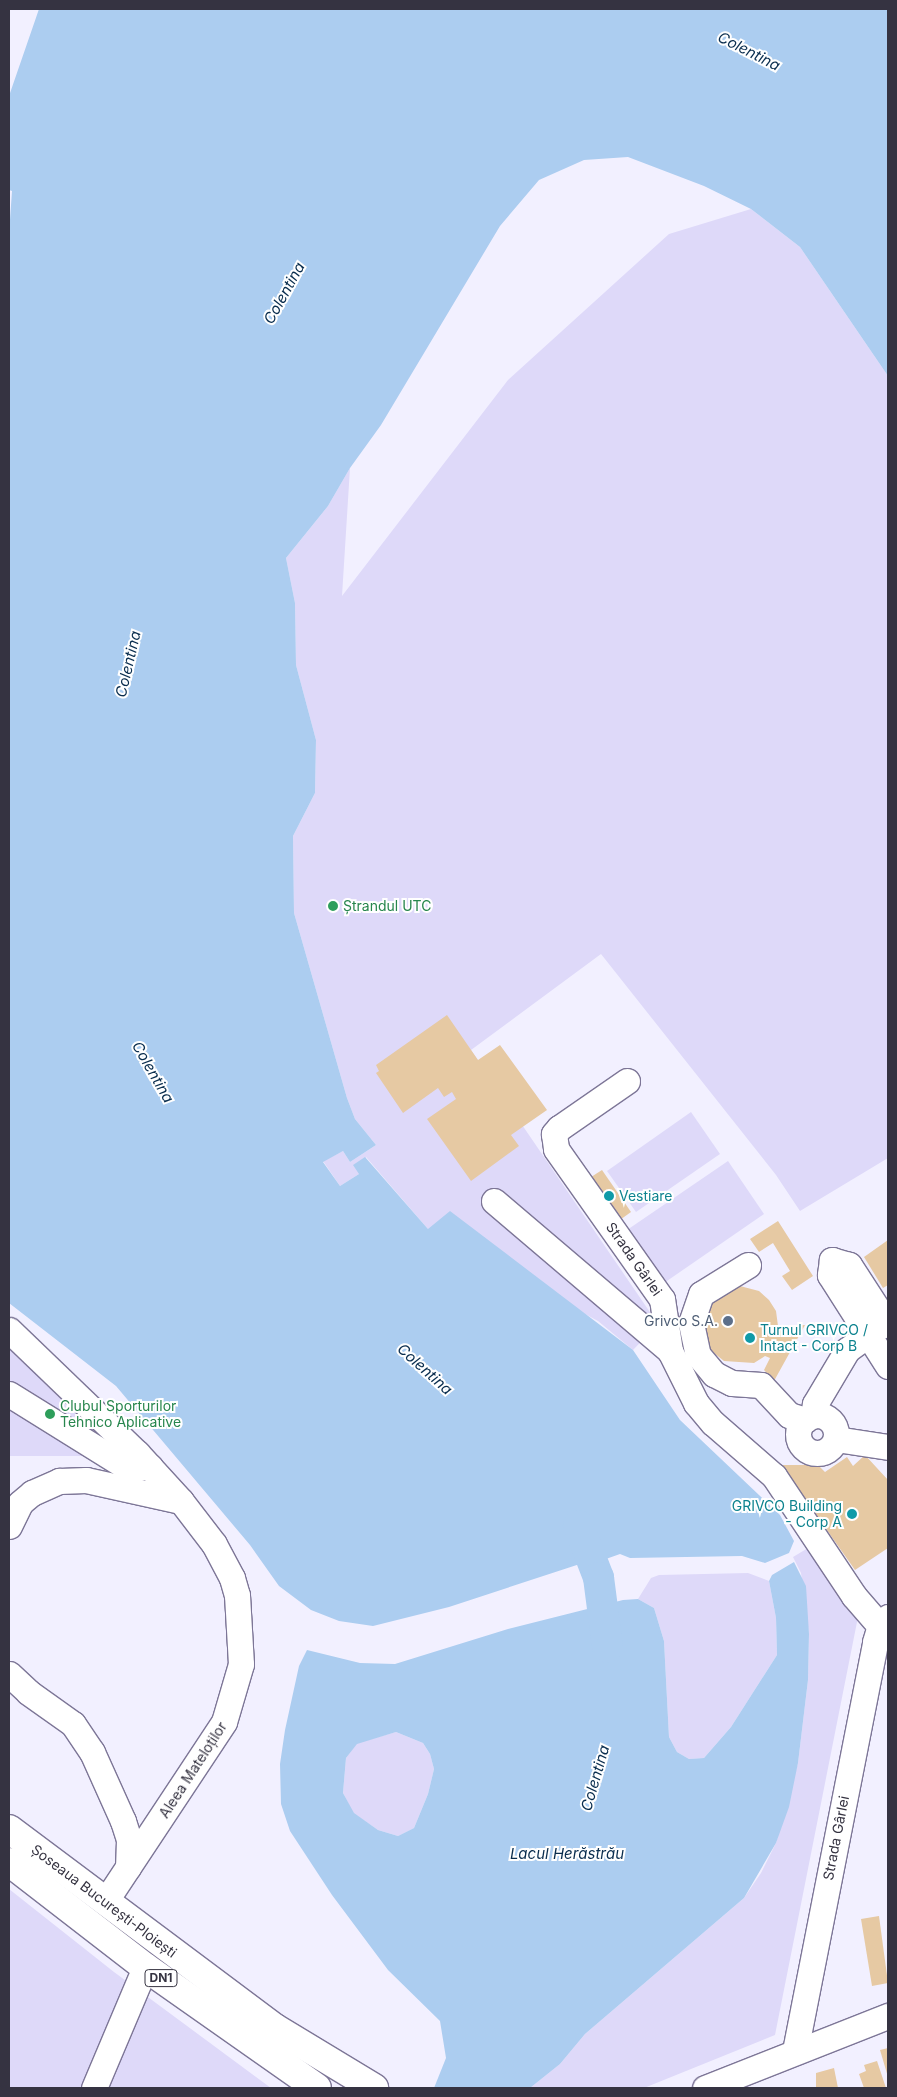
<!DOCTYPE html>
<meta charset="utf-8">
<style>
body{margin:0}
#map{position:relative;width:897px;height:2097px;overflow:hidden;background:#f2f0ff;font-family:Inter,sans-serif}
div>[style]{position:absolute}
.green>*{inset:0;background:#ded9f9}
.water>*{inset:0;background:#accdf0}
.river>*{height:31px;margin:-15.5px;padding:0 15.5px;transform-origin:15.5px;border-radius:15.5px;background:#accdf0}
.building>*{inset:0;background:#e6c9a3}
.roads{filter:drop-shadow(1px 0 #7d7697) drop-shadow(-1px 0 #7d7697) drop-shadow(0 1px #7d7697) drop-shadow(0 -1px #7d7697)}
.minor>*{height:25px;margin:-12.5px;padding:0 12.5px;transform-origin:12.5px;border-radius:12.5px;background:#fff}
.minor>.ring{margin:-12.5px;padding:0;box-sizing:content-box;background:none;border:25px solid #fff;border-radius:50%}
.major>*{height:28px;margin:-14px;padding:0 14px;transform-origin:14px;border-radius:14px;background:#fff}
.dots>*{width:14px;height:14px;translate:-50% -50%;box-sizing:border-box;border:2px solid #fff;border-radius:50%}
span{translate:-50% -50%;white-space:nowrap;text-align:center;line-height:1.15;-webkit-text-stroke:4px #fff;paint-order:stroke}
.shield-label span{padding:1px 4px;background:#fff;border:1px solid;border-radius:4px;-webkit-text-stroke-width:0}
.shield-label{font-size:12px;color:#353341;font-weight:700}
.leisure-label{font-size:14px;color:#27864d}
.left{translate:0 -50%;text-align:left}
.culture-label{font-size:14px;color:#0d838f}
.right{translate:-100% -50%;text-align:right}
.street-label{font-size:14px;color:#353341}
.service-label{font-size:14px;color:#4e5e75}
.water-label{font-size:15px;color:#092d4e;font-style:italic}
.frame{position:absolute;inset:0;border:10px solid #353341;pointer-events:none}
</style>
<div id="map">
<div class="green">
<div style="clip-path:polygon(751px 209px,800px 247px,888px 376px,888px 1158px,800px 1211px,776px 1175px,601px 954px,471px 1050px,658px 1324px,633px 1350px,598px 1321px,428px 1229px,366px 1157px,359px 1174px,340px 1186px,323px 1161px,343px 1151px,350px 1162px,376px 1145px,355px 1119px,347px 1098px,294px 913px,293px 836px,315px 793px,316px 740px,296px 665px,295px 603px,286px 558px,328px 506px,350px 468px,342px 596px,508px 380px,669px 234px)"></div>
<div style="clip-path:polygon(691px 1112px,720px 1154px,636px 1212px,607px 1171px)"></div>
<div style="clip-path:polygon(728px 1161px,764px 1214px,664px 1283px,627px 1230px)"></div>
<div style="clip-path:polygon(9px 1336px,135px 1456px,9px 1456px)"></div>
<div style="clip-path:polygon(818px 1542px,859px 1612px,775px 2035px,644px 2088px,530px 2088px,560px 2064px,585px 2034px,744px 1898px,761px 1873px,776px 1843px,798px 1763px,808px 1680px,809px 1634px,801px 1573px,793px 1557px)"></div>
<div style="clip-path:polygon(748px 1573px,769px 1581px,776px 1618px,777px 1655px,731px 1727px,704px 1758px,689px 1759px,677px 1752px,669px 1737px,664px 1641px,654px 1608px,638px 1599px,651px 1578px,659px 1575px)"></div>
<div style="clip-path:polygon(396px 1732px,423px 1743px,430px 1754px,434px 1769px,428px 1794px,414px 1828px,398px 1836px,378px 1830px,353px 1813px,343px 1793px,346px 1758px,357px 1743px)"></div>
<div style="clip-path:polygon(9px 1889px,114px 1972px,271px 2088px,9px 2088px)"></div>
</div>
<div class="water">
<div style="clip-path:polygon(39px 9px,888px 9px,888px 376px,800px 247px,751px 209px,704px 186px,628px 157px,584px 160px,539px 180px,500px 226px,381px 425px,350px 468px,328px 506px,286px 558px,295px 603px,296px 665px,316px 740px,315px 793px,293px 836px,294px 913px,347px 1098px,355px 1119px,376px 1145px,350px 1162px,343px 1151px,323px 1162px,340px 1186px,359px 1174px,353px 1165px,365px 1157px,428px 1229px,450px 1211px,633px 1350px,680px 1420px,780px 1515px,794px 1541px,789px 1553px,765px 1563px,742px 1556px,630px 1558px,620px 1554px,589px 1565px,586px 1562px,449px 1607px,373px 1626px,339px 1621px,311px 1610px,279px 1586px,250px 1545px,116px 1386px,9px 1303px,9px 234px,12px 191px,9px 190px,9px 96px)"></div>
<div style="clip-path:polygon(evenodd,794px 1562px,806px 1586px,809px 1634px,808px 1680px,798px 1763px,789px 1807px,776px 1843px,744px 1898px,585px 2034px,560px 2064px,530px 2088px,434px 2088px,446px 2058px,440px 2021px,388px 1970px,332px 1895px,290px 1831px,281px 1804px,280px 1764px,285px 1730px,299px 1666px,307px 1650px,360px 1663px,395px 1664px,508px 1629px,623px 1600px,638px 1599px,654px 1608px,664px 1641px,669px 1737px,677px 1752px,689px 1759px,704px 1758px,731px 1727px,777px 1655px,776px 1618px,769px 1581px,772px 1575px,794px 1562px,396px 1732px,423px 1743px,430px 1754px,434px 1769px,428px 1794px,414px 1828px,398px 1836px,378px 1830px,354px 1813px,343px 1793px,346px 1758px,357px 1744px,396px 1732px)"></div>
</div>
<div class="river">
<div style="left:578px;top:1525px;width:56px;rotate:69deg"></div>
<div style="left:598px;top:1577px;width:70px;rotate:82.6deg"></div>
</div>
<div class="building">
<div style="clip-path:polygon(447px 1015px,478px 1060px,500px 1045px,547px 1110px,511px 1135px,519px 1146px,471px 1181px,427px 1119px,456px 1099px,452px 1092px,444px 1097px,438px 1088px,403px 1113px,376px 1073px,379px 1071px,376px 1065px)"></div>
<div style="clip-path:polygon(602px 1170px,631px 1212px,617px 1222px,588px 1179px)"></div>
<div style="clip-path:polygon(778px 1221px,813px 1276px,792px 1290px,782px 1276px,790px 1271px,773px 1243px,759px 1252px,750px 1239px)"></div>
<div style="clip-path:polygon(888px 1240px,888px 1285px,883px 1288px,864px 1257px)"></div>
<div style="clip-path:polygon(736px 1285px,759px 1291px,769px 1300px,776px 1311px,778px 1326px,785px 1330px,787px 1326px,805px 1325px,774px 1381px,764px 1370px,770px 1358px,765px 1356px,754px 1363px,724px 1361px,704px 1345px,701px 1331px,705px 1306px)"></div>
<div style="clip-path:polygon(865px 1455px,888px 1480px,888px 1548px,855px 1570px,781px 1465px,818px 1465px,825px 1472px,847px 1457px,853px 1466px)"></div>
<div style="clip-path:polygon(879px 1916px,888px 1983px,872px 1986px,861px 1919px)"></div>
<div style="clip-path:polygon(888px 2048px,888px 2077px,880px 2050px)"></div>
<div style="clip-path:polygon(877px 2061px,886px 2088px,864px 2088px,859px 2074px,866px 2071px,864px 2065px)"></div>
<div style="clip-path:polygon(834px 2068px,838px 2088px,816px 2088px,816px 2073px)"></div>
</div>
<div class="roads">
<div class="minor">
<div style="left:627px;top:1081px;width:83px;rotate:145.3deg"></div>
<div style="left:559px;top:1128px;width:8px;rotate:130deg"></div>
<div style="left:554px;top:1134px;width:15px;rotate:82deg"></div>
<div style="left:556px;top:1149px;width:184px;rotate:54.8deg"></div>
<div style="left:662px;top:1299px;width:53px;rotate:81.3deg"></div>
<div style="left:670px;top:1351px;width:58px;rotate:63.4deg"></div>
<div style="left:696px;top:1403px;width:26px;rotate:50deg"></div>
<div style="left:713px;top:1423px;width:81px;rotate:41deg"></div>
<div style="left:774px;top:1476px;width:144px;rotate:56.3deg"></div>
<div style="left:854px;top:1596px;width:40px;rotate:49deg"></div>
<div style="left:494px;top:1201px;width:231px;rotate:40.4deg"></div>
<div style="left:748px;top:1265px;width:55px;rotate:148.3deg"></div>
<div style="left:701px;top:1294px;width:31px;rotate:109deg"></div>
<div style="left:691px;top:1323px;width:33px;rotate:78deg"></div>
<div style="left:698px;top:1355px;width:25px;rotate:50deg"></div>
<div style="left:714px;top:1374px;width:20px;rotate:27deg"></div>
<div style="left:732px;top:1383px;width:29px;rotate:4deg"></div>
<div style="left:761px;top:1385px;width:41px;rotate:47deg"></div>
<div style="left:789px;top:1415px;width:17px;rotate:17deg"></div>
<div style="left:888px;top:1325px;width:72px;rotate:-123deg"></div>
<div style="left:849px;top:1265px;width:18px;rotate:-164deg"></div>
<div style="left:832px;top:1260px;width:15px;rotate:98deg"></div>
<div style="left:830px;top:1275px;width:108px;rotate:57.5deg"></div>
<div style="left:9px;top:1330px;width:178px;rotate:43.9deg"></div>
<div style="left:137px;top:1453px;width:65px;rotate:47.5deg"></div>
<div style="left:181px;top:1501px;width:54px;rotate:52.5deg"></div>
<div style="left:214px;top:1544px;width:38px;rotate:62deg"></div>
<div style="left:232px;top:1578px;width:18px;rotate:74deg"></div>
<div style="left:237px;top:1595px;width:69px;rotate:86.7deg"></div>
<div style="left:241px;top:1664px;width:60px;rotate:106.3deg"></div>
<div style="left:224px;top:1722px;width:216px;rotate:123.5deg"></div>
<div style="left:9px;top:1394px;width:140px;rotate:31.9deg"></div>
<div style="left:128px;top:1468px;width:22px;rotate:-3deg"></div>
<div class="ring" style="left:798px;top:1415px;width:13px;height:13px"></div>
<div style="left:813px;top:1416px;width:12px;rotate:-81deg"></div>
<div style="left:815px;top:1404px;width:63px;rotate:-59.3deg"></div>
<div style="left:847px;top:1350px;width:41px;rotate:-36deg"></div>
<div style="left:836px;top:1439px;width:53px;rotate:8.7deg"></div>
<div style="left:9px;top:1526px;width:25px;rotate:-64deg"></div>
<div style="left:20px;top:1503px;width:16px;rotate:-40deg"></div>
<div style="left:32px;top:1493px;width:30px;rotate:-24deg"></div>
<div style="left:59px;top:1481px;width:27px;rotate:-2deg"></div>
<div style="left:86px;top:1480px;width:97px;rotate:12.5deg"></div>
<div style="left:9px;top:1674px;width:26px;rotate:43deg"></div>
<div style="left:28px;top:1692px;width:55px;rotate:35.4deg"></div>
<div style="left:73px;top:1724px;width:34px;rotate:56deg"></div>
<div style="left:92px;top:1752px;width:76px;rotate:65.8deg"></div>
<div style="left:123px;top:1821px;width:20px;rotate:72deg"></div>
<div style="left:129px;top:1840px;width:27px;rotate:92deg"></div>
<div style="left:795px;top:2051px;width:417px;rotate:-78.9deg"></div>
<div style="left:875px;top:1642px;width:17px;rotate:-73deg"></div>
<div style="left:880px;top:1626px;width:12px;rotate:-48deg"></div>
<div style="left:94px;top:2088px;width:131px;rotate:-67.1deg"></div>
<div style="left:705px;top:2088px;width:197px;rotate:-21.5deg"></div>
</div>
<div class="major">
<div style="left:9px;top:1829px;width:332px;rotate:36.8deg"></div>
<div style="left:275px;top:2028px;width:116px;rotate:31.2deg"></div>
<div style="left:9px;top:1862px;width:172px;rotate:37.7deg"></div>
<div style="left:145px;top:1967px;width:210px;rotate:35.1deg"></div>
</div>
</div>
<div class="dots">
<div style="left:333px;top:906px;background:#2e9e5b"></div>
<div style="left:609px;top:1196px;background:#0f9aa8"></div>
<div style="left:728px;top:1321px;background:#5c6f8a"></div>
<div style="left:750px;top:1338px;background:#0f9aa8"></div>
<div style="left:50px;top:1414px;background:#2e9e5b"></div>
<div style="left:852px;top:1514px;background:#0f9aa8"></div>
</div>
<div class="shield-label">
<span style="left:161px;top:1978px">DN1</span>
</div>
<div class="leisure-label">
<span class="left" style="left:343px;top:906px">Ștrandul UTC</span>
<span class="left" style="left:60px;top:1414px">Clubul Sporturilor<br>Tehnico Aplicative</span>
</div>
<div class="culture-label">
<span class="left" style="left:619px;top:1196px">Vestiare</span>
<span class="left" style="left:760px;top:1338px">Turnul GRIVCO /<br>Intact - Corp B</span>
<span class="right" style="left:842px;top:1514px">GRIVCO Building<br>- Corp A</span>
</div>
<div class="street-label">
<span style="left:634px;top:1259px;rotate:55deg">Strada Gârlei</span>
<span style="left:193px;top:1770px;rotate:-57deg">Aleea Mateloților</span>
<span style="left:836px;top:1838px;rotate:-79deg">Strada Gârlei</span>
<span style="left:104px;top:1901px;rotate:37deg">Șoseaua București-Ploiești</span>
</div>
<div class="service-label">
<span class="right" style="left:718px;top:1321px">Grivco S.A.</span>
</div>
<div class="water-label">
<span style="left:749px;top:51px;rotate:27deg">Colentina</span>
<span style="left:284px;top:293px;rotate:-61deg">Colentina</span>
<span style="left:128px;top:664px;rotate:-77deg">Colentina</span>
<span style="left:153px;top:1072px;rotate:60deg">Colentina</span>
<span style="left:425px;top:1369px;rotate:42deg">Colentina</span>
<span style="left:595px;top:1778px;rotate:-74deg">Colentina</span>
<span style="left:567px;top:1854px">Lacul Herăstrău</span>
</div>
<div class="frame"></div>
</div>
